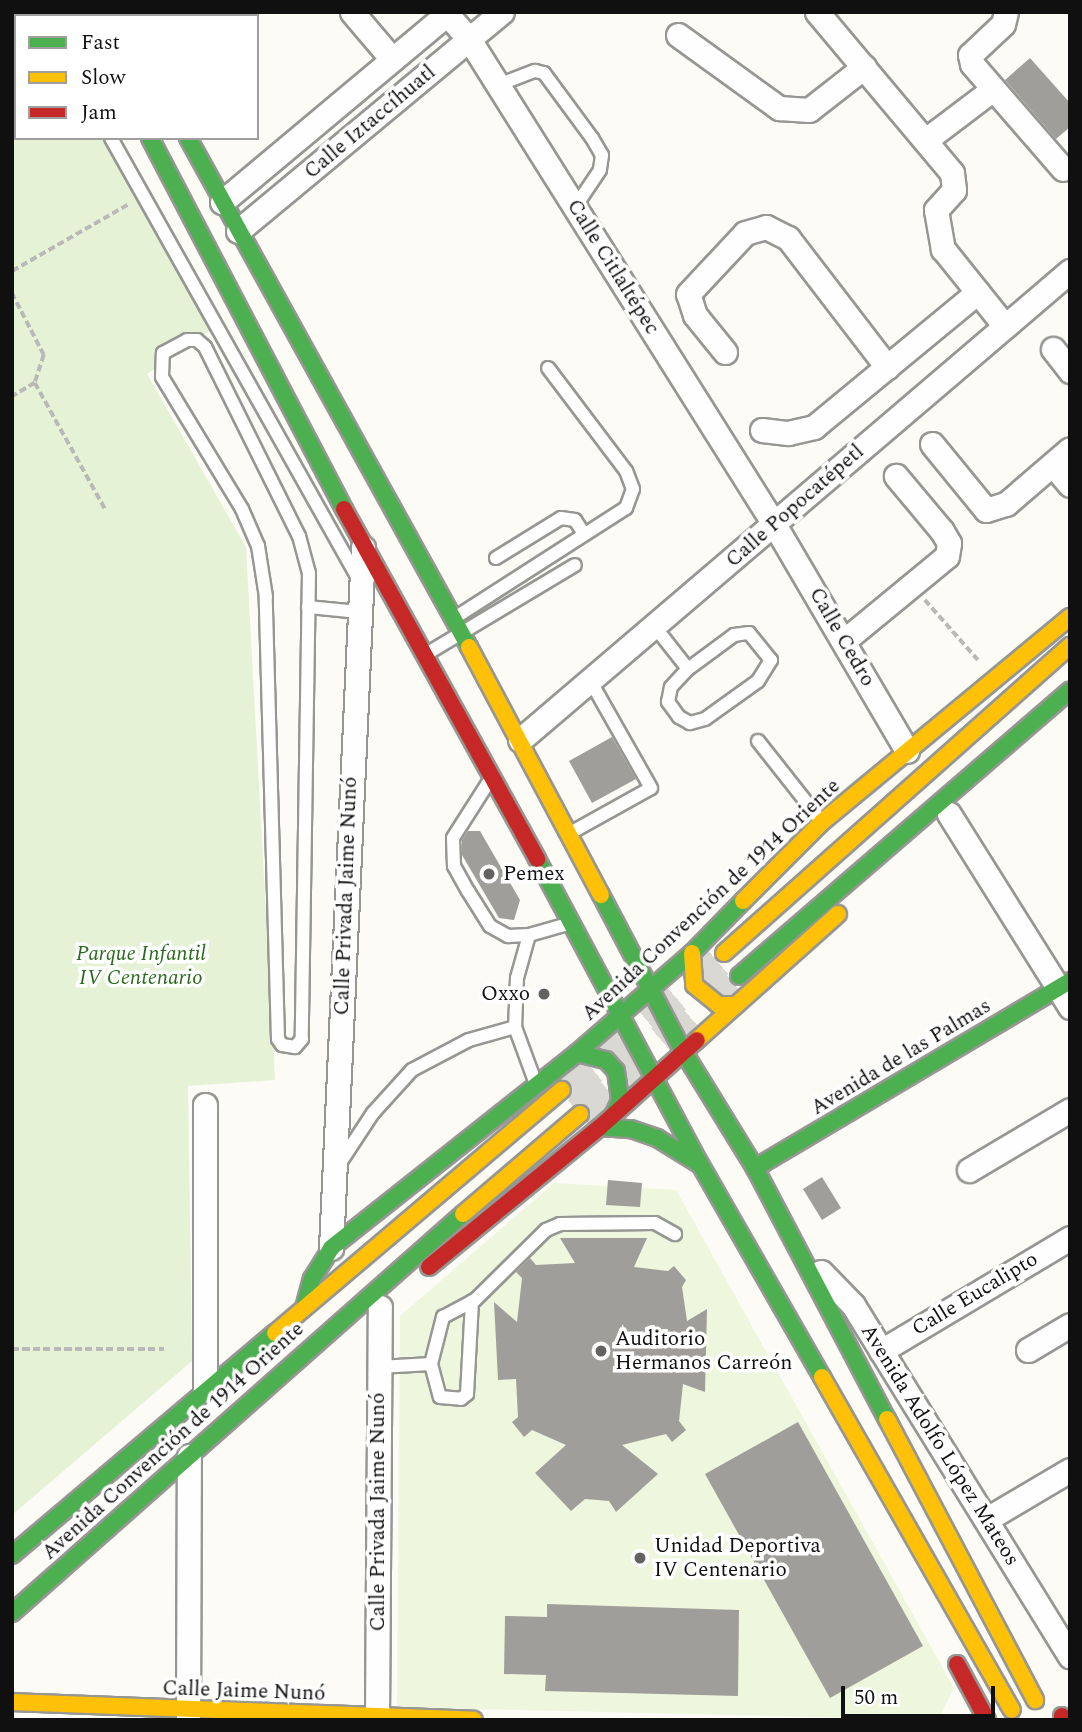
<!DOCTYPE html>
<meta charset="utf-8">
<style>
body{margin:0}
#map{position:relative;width:1082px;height:1732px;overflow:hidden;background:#fcfbf5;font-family:Spectral,serif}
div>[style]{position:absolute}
.green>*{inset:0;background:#e5f2d5}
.pitch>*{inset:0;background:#eff6de}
.building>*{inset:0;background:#a09e9a}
.primary-tunnel>*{height:37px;margin-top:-18.5px;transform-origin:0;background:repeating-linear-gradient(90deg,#d9d8d3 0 37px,transparent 0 55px)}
.path>*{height:3.5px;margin-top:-1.75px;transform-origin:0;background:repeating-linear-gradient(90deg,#b9b9b8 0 7px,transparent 0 10.5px)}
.roads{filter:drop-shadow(2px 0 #969693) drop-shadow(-2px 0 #969693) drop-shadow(0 2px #969693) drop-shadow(0 -2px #969693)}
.lane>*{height:12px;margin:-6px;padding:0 6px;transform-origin:6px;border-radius:6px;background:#fffefe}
.street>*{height:23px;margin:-11.5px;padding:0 11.5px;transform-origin:11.5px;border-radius:11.5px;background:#fffefe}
.fast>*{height:16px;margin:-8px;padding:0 8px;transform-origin:8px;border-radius:8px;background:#4caf50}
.slow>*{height:16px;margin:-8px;padding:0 8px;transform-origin:8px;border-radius:8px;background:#ffc107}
.jam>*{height:16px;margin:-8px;padding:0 8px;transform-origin:8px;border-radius:8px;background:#c62828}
.dots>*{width:19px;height:19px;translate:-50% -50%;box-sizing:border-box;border:4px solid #fff;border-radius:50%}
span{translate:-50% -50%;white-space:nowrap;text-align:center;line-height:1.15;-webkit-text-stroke:7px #fff;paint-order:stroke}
.street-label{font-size:21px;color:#101010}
.poi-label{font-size:21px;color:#101010}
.left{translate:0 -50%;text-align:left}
.right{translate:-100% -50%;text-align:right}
.park-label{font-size:21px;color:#2a6a1d;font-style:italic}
.frame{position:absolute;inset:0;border:14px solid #101010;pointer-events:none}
.legend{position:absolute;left:14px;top:14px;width:245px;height:126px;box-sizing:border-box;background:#fff;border:2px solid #9f9f9f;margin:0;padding:9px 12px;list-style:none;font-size:21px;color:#101010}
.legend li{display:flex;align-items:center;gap:14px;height:35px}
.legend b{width:35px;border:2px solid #9f9f9f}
.scale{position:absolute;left:841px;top:1686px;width:154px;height:32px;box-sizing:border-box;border:4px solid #101010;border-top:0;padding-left:9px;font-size:21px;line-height:24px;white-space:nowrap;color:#101010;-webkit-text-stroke:5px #fff;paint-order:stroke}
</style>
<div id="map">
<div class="green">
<div style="clip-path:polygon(12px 12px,40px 16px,16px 16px,16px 138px,107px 138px,211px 330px,147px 374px,246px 547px,275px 1080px,188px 1086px,192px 1361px,12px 1515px)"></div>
</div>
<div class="pitch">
<div style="clip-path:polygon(554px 1183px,676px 1190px,954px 1688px,938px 1720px,397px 1707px,400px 1316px)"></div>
</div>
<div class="building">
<div style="clip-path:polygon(1030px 58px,1070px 103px,1070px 127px,1056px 139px,1005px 80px)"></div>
<div style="clip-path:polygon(612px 737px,636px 779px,592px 803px,569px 761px)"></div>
<div style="clip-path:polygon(468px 831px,480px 831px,520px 900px,514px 920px,499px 918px,462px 855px,462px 840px)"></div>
<div style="clip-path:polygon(822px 1177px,841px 1208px,822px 1220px,803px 1189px)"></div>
<div style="clip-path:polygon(608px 1180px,642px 1183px,640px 1207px,606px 1205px)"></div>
<div style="clip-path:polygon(560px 1238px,647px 1238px,634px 1267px,668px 1271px,674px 1266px,686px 1280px,682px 1287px,687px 1321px,707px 1309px,705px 1392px,683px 1384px,679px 1421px,686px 1430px,672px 1442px,666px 1434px,622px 1445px,658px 1474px,616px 1512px,609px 1501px,585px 1499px,571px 1511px,535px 1473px,566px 1445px,532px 1430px,524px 1437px,512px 1422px,518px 1417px,516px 1379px,498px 1380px,494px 1302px,517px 1322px,522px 1278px,516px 1272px,530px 1258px,536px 1265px,575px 1263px)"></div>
<div style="clip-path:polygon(798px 1422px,923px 1646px,830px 1698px,705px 1474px)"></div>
<div style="clip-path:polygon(547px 1604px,739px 1610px,738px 1696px,545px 1691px,546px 1675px,504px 1674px,505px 1616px,547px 1617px)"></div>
</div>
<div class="primary-tunnel">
<div style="left:562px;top:1090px;width:204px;rotate:-40.2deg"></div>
<div style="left:580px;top:1114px;width:209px;rotate:-40.9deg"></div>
</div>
<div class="path">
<div style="left:12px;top:271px;width:135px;rotate:-29.8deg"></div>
<div style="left:12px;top:293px;width:70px;rotate:62.7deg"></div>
<div style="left:44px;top:355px;width:29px;rotate:108deg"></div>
<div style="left:35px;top:383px;width:27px;rotate:149deg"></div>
<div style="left:35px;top:383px;width:144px;rotate:60.9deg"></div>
<div style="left:925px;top:600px;width:80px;rotate:48.5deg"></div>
<div style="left:12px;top:1349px;width:152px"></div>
</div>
<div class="roads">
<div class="lane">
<div style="left:44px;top:12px;width:4px;rotate:63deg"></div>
<div style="left:498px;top:85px;width:40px;rotate:-21deg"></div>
<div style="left:535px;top:71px;width:9px;rotate:13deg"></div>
<div style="left:544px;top:73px;width:81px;rotate:53.6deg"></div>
<div style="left:592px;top:138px;width:20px;rotate:60deg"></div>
<div style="left:602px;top:155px;width:15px;rotate:98deg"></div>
<div style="left:600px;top:170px;width:45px;rotate:124deg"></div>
<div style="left:111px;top:138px;width:507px;rotate:60.7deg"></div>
<div style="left:187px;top:340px;width:10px"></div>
<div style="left:197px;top:340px;width:11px;rotate:41deg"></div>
<div style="left:205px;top:347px;width:211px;rotate:63.6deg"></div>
<div style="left:299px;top:536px;width:38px;rotate:75deg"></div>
<div style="left:309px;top:573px;width:466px;rotate:90.9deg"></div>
<div style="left:302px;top:1039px;width:11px;rotate:131deg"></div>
<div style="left:295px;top:1047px;width:13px;rotate:-171deg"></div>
<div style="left:282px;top:1045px;width:7px;rotate:-124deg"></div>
<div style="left:278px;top:1039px;width:442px;rotate:-91.6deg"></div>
<div style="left:266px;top:597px;width:52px;rotate:-98.9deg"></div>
<div style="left:258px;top:546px;width:40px;rotate:-113.4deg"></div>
<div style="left:242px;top:509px;width:154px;rotate:-121.2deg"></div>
<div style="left:162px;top:377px;width:24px;rotate:-88deg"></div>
<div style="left:163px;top:353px;width:27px;rotate:-28deg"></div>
<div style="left:496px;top:558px;width:76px;rotate:-31.6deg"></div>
<div style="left:561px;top:518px;width:14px;rotate:8deg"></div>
<div style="left:575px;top:520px;width:17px;rotate:57deg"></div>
<div style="left:308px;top:607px;width:50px;rotate:5.7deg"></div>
<div style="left:456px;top:617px;width:202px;rotate:-32.7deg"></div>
<div style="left:626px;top:508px;width:20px;rotate:-70deg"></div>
<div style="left:633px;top:489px;width:19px;rotate:-111deg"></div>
<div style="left:626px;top:471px;width:129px;rotate:-127.1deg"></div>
<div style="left:655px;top:627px;width:53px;rotate:51.8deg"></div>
<div style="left:688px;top:669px;width:57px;rotate:-36.5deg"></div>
<div style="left:734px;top:635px;width:15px;rotate:-8deg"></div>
<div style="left:749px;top:633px;width:35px;rotate:51deg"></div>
<div style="left:771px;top:660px;width:25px;rotate:122deg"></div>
<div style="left:758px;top:681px;width:65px;rotate:144.4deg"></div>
<div style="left:705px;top:719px;width:16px;rotate:165deg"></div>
<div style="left:690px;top:723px;width:13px;rotate:-151deg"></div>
<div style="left:679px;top:717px;width:19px;rotate:-126deg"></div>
<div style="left:668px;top:702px;width:15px;rotate:-79deg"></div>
<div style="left:671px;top:687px;width:25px;rotate:-47deg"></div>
<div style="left:428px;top:653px;width:171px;rotate:-30.9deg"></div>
<div style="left:758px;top:741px;width:103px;rotate:51.7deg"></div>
<div style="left:488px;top:783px;width:65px;rotate:122.5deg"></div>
<div style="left:453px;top:838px;width:28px;rotate:88deg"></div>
<div style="left:454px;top:866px;width:29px;rotate:61deg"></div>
<div style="left:468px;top:891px;width:41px;rotate:57.8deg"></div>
<div style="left:490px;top:926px;width:21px;rotate:29deg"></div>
<div style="left:508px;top:936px;width:21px;rotate:-3deg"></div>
<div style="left:529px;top:935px;width:44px;rotate:-15.9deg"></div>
<div style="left:572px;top:832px;width:90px;rotate:-29.1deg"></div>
<div style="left:651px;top:788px;width:122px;rotate:-119.5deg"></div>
<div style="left:529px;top:935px;width:45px;rotate:105.6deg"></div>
<div style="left:517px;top:978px;width:49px;rotate:92.3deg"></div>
<div style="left:515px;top:1027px;width:61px;rotate:69.8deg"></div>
<div style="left:338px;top:1166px;width:64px;rotate:-56.6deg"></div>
<div style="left:373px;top:1113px;width:58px;rotate:-47.8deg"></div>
<div style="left:412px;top:1070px;width:64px;rotate:-27.8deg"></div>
<div style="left:469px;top:1040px;width:48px;rotate:-15.8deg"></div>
<div style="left:431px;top:1364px;width:34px;rotate:75deg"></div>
<div style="left:440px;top:1397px;width:21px;rotate:5deg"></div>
<div style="left:461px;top:1399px;width:8px;rotate:-40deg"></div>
<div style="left:467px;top:1394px;width:93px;rotate:-86.9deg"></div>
<div style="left:379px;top:1367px;width:52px;rotate:-3.3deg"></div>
<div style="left:431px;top:1364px;width:49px;rotate:-75.7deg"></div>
<div style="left:443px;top:1317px;width:36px;rotate:-28deg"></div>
<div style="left:475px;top:1300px;width:100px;rotate:-44.6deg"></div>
<div style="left:546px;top:1230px;width:15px;rotate:-23deg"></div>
<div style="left:560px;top:1224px;width:95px;rotate:-0.6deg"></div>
<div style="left:655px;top:1223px;width:23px;rotate:29deg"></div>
</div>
<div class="street">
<div style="left:352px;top:12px;width:62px;rotate:49.6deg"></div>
<div style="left:817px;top:12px;width:210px;rotate:50deg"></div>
<div style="left:952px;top:173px;width:17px;rotate:83deg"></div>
<div style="left:954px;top:190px;width:27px;rotate:132deg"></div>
<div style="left:936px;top:210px;width:40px;rotate:80deg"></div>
<div style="left:943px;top:249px;width:99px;rotate:51.2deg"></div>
<div style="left:1006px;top:12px;width:12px;rotate:104deg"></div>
<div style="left:1003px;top:24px;width:45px;rotate:136.8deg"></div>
<div style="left:970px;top:55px;width:9px;rotate:77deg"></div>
<div style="left:972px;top:64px;width:139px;rotate:49.1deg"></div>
<div style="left:447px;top:14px;width:33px;rotate:49deg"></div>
<div style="left:469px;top:39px;width:573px;rotate:57.84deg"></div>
<div style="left:774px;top:524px;width:263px;rotate:59.6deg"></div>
<div style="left:678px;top:35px;width:125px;rotate:35.9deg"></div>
<div style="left:779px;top:108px;width:30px;rotate:4deg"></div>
<div style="left:809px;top:110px;width:70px;rotate:-38deg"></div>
<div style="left:927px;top:139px;width:83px;rotate:-37.1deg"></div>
<div style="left:222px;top:202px;width:296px;rotate:-39.9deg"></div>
<div style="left:238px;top:231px;width:343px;rotate:-39.7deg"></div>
<div style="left:1053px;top:349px;width:28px;rotate:52deg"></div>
<div style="left:725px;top:352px;width:48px;rotate:-129deg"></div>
<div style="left:695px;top:315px;width:22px;rotate:-108deg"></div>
<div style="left:688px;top:294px;width:83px;rotate:-46.9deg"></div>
<div style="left:745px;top:233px;width:22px;rotate:-16deg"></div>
<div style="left:766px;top:227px;width:25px;rotate:27deg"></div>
<div style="left:788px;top:238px;width:163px;rotate:52.5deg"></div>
<div style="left:762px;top:430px;width:26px;rotate:7deg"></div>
<div style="left:788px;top:433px;width:27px;rotate:-13deg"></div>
<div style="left:814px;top:427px;width:212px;rotate:-39.5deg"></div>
<div style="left:932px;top:444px;width:85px;rotate:50.7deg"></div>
<div style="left:986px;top:510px;width:21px;rotate:-17deg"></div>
<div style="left:1006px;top:504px;width:84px;rotate:-40.7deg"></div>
<div style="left:1053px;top:465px;width:26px;rotate:50deg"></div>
<div style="left:845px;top:640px;width:132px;rotate:-39.5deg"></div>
<div style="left:947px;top:556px;width:13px;rotate:-81deg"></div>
<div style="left:949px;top:543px;width:14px;rotate:-120deg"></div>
<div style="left:942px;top:531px;width:72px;rotate:-129.9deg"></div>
<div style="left:520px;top:740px;width:723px;rotate:-40.46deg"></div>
<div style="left:949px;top:814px;width:228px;rotate:57.9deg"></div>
<div style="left:205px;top:1105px;width:283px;rotate:90deg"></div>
<div style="left:969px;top:1170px;width:117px;rotate:-30.7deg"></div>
<div style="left:331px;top:1248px;width:701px;rotate:-87.38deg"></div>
<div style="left:821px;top:1272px;width:46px;rotate:45.9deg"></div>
<div style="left:853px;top:1305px;width:413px;rotate:58.3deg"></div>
<div style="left:1028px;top:1350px;width:49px;rotate:-30.8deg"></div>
<div style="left:881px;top:1351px;width:220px;rotate:-30.9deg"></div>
<div style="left:987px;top:1519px;width:96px;rotate:-30.6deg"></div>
<div style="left:377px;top:1716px;width:409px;rotate:-89.6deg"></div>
<div style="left:188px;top:1720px;width:264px;rotate:-89.8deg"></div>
</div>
<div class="fast">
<div style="left:82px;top:12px;width:4px;rotate:63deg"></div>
<div style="left:150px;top:138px;width:419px;rotate:62.4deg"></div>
<div style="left:188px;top:138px;width:581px;rotate:61.1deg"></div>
<div style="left:537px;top:859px;width:346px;rotate:61.9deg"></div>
<div style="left:700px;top:1164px;width:245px;rotate:60.2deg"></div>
<div style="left:601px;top:895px;width:176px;rotate:62.3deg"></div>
<div style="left:683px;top:1051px;width:137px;rotate:58.4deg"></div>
<div style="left:755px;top:1168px;width:284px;rotate:62.3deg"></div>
<div style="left:739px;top:976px;width:437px;rotate:-40.8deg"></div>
<div style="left:577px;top:1053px;width:30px;rotate:14deg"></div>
<div style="left:606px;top:1060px;width:15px;rotate:48deg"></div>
<div style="left:616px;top:1071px;width:30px;rotate:82deg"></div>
<div style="left:620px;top:1101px;width:14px;rotate:115deg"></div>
<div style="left:600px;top:1127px;width:31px;rotate:4deg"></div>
<div style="left:631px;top:1129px;width:28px;rotate:19deg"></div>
<div style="left:657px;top:1138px;width:49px;rotate:31.8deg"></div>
<div style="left:755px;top:1168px;width:366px;rotate:-30.7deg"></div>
<div style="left:304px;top:1308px;width:30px;rotate:-75deg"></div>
<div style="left:312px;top:1279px;width:36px;rotate:-58deg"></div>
<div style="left:331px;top:1248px;width:314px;rotate:-38.4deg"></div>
<div style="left:577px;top:1053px;width:152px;rotate:-41deg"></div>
<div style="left:692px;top:953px;width:73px;rotate:-45.6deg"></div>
<div style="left:12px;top:1555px;width:344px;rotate:-40.2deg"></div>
<div style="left:12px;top:1613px;width:602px;rotate:-41.5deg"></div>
</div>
<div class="slow">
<div style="left:469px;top:647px;width:281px;rotate:62deg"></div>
<div style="left:743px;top:901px;width:112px;rotate:-45deg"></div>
<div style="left:822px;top:822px;width:322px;rotate:-39.6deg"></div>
<div style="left:692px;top:953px;width:32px;rotate:86deg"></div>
<div style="left:694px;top:985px;width:32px;rotate:39deg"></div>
<div style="left:719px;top:1005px;width:17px"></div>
<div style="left:724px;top:953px;width:463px;rotate:-41.6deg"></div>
<div style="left:697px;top:1040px;width:189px;rotate:-41.8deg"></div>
<div style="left:463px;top:1214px;width:154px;rotate:-40.5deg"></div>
<div style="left:275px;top:1333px;width:376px;rotate:-40.3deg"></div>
<div style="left:822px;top:1377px;width:383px;rotate:60.3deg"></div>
<div style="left:887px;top:1419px;width:318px;rotate:62.2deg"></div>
<div style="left:12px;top:1702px;width:462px;rotate:2.2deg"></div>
</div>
<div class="jam">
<div style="left:120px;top:12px;width:4px;rotate:63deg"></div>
<div style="left:344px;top:509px;width:400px;rotate:61.1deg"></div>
<div style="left:429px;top:1267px;width:221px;rotate:-39.3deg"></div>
<div style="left:600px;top:1127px;width:130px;rotate:-41.9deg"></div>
<div style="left:957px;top:1664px;width:64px;rotate:61.8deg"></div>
<div style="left:1062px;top:1716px;width:4px;rotate:63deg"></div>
</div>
</div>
<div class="dots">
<div style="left:489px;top:874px;background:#636260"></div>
<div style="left:544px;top:994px;background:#636260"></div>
<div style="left:601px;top:1351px;background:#636260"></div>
<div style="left:640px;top:1558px;background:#636260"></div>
</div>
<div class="street-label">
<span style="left:370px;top:122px;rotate:-40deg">Calle Iztaccíhuatl</span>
<span style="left:613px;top:267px;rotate:58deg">Calle Citlaltépec</span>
<span style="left:795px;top:506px;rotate:-41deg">Calle Popocatépetl</span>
<span style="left:842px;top:637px;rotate:60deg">Calle Cedro</span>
<span style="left:346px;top:896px;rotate:-88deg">Calle Privada Jaime Nunó</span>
<span style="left:711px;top:900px;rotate:-43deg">Avenida Convención de 1914 Oriente</span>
<span style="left:901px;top:1057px;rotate:-31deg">Avenida de las Palmas</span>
<span style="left:975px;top:1294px;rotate:-31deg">Calle Eucalipto</span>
<span style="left:173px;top:1441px;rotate:-42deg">Avenida Convención de 1914 Oriente</span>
<span style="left:940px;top:1445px;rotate:58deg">Avenida Adolfo López Mateos</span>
<span style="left:378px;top:1512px;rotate:-90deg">Calle Privada Jaime Nunó</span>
<span style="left:244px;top:1691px;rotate:2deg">Calle Jaime Nunó</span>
</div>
<div class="poi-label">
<span class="left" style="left:503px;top:874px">Pemex</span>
<span class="right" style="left:530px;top:994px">Oxxo</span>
<span class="left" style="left:615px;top:1351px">Auditorio<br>Hermanos Carreón</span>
<span class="left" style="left:654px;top:1558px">Unidad Deportiva<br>IV Centenario</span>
</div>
<div class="park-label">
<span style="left:141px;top:966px">Parque Infantil<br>IV Centenario</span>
</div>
<div class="frame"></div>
<ul class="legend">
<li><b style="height:9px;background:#4caf50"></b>Fast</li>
<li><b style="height:9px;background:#ffc107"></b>Slow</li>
<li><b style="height:9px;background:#c62828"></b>Jam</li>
</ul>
<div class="scale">50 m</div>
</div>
